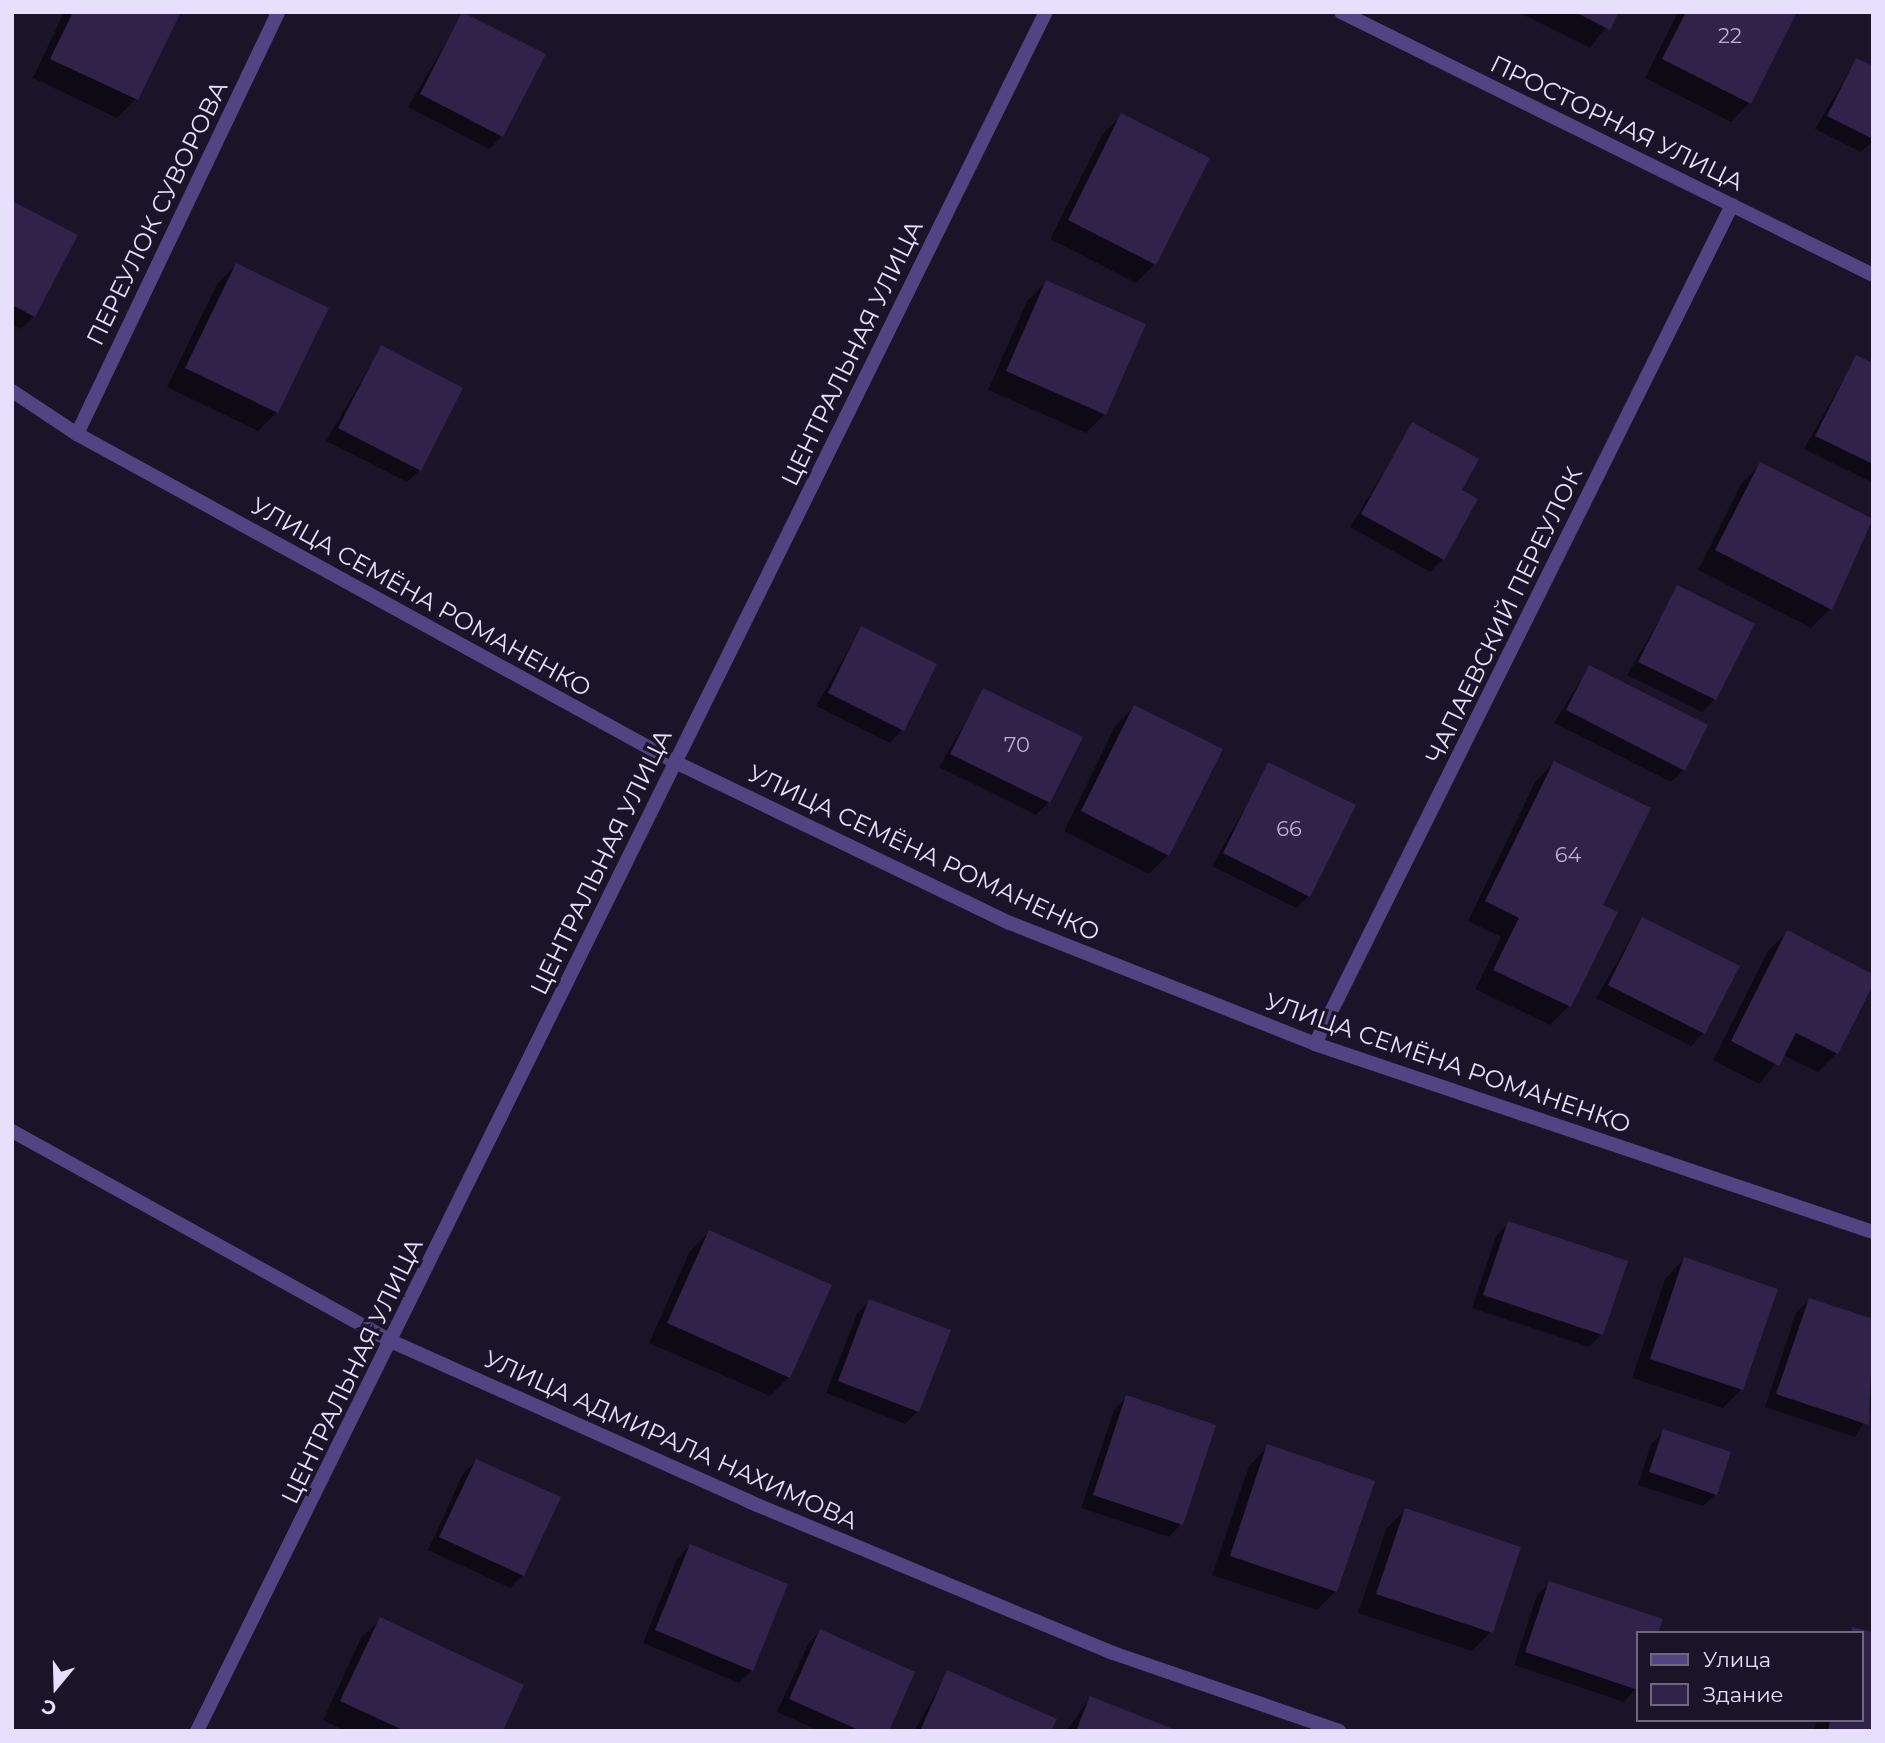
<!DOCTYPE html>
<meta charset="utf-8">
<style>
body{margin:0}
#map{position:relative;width:1885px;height:1743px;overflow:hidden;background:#1b1429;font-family:Montserrat,sans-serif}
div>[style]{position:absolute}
.shadow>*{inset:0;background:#0007}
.building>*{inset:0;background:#302248}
.minor>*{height:14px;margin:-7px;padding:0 7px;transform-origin:7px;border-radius:7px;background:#514483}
span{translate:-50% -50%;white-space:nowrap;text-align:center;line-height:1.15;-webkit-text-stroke:7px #1b1429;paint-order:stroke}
.number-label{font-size:21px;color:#b9b0cf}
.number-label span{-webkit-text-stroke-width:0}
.street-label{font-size:24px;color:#e7e0fc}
.frame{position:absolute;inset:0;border:14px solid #e7e0fc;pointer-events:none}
.legend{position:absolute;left:1636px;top:1631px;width:228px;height:91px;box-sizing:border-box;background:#1b1429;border:2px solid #6d667d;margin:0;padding:9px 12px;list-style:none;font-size:21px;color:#e7e0fc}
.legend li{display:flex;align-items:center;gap:14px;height:35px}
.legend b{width:35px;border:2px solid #6d667d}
.north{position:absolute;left:21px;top:1652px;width:70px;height:70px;-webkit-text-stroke:5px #1b1429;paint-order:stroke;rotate:199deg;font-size:19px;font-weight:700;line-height:28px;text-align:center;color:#e7e0fc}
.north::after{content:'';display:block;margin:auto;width:24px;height:32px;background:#e7e0fc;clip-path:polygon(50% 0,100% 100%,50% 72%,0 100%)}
</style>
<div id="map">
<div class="shadow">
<div style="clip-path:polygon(64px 12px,179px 12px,136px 99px,117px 118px,33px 78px)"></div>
<div style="clip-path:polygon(1518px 12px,1617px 12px,1590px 48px)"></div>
<div style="clip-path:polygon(1678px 12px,1795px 12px,1750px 102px,1731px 122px,1645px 78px)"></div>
<div style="clip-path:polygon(463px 14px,502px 136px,489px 149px,408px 107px)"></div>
<div style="clip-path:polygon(1856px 60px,1873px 68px,1873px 141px,1861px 152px,1815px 129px)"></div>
<div style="clip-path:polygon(1121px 116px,1155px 264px,1136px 283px,1050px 239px,1102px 135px)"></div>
<div style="clip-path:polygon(12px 203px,34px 316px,21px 329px,12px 324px)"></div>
<div style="clip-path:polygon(236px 265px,277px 412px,258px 431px,167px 387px,217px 284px)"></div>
<div style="clip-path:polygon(1046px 282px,1105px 414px,1086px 433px,988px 390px,1027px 301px)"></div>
<div style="clip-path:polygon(381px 347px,420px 470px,407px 482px,326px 441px)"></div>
<div style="clip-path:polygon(1856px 357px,1873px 365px,1873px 483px,1804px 449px)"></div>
<div style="clip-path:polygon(1413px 424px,1459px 491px,1443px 559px,1430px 572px,1350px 527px)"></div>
<div style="clip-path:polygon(1760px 465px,1873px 521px,1830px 609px,1811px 628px,1698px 570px,1741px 484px)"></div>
<div style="clip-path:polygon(1678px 587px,1715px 699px,1702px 712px,1627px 675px)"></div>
<div style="clip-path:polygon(861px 628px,902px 730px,890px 743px,816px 706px)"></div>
<div style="clip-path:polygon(1589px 667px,1684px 770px,1671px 782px,1554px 723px)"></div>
<div style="clip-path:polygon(984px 690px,1049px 802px,1036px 815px,939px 767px)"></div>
<div style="clip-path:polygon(1134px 707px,1168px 855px,1149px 874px,1064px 831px,1115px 726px)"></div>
<div style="clip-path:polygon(1554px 763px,1601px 906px,1615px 913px,1569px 1006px,1550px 1025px,1475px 989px,1501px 937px,1468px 921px,1535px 782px)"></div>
<div style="clip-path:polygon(1269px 765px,1309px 896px,1296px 908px,1212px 866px)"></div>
<div style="clip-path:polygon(1642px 919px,1704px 1033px,1691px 1046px,1596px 998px)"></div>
<div style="clip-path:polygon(1787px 932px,1837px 1053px,1818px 1072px,1783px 1055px,1759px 1084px,1713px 1060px,1768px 951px)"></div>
<div style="clip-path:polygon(1509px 1223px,1602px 1334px,1589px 1347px,1472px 1308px,1496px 1236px)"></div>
<div style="clip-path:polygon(709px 1232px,789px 1377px,770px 1396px,649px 1343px,690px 1251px)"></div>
<div style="clip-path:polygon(1684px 1259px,1742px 1389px,1723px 1408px,1632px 1378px,1665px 1279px)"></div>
<div style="clip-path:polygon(1809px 1300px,1873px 1321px,1873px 1408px,1855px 1437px,1765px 1407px,1796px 1313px)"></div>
<div style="clip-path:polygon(869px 1301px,918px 1411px,905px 1424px,826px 1393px,857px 1314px)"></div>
<div style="clip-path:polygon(1127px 1397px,1181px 1524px,1169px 1537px,1081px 1508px,1114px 1410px)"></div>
<div style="clip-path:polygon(1664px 1431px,1716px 1494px,1703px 1506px,1638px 1485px,1651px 1444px)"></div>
<div style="clip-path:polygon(1268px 1446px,1336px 1591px,1317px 1610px,1212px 1575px,1249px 1466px)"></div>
<div style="clip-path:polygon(476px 1461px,523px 1575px,510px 1588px,428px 1550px,463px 1474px)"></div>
<div style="clip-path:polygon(1405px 1510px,1491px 1632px,1472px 1651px,1358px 1613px,1386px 1529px)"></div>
<div style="clip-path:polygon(690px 1546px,752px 1670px,739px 1683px,643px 1643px,677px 1559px)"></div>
<div style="clip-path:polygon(1550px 1583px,1638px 1633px,1638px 1686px,1624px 1702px,1514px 1665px,1537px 1595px)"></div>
<div style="clip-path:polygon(381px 1619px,501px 1731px,345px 1731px,323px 1720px,361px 1638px)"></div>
<div style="clip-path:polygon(1852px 1629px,1873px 1634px,1873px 1731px,1814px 1731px,1817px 1720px,1862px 1720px,1862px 1633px)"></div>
<div style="clip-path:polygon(820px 1631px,887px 1731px,820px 1731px,777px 1712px,808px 1644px)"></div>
<div style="clip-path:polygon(948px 1672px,1049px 1731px,914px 1731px)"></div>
<div style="clip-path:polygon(1090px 1698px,1173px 1731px,1066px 1731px)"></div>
</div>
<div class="building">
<div style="clip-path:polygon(73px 12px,181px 12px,138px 100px,50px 59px)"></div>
<div style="clip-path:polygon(462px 12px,546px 54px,503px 137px,420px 94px)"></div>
<div style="clip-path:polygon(1575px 12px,1619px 12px,1610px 30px)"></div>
<div style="clip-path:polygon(1686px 12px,1797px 12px,1751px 104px,1662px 59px)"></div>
<div style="clip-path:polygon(1856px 58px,1873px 66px,1873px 139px,1827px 116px)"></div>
<div style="clip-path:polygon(1121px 113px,1210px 158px,1156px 265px,1068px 220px)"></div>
<div style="clip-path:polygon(12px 201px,78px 235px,35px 317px,12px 305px)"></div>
<div style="clip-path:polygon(236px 263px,329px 308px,278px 413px,185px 368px)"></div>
<div style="clip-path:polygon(1046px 280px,1146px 324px,1106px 415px,1006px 371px)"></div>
<div style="clip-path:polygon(381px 345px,463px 388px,421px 471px,338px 428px)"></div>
<div style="clip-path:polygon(1856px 355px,1873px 363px,1873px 464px,1815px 436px)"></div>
<div style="clip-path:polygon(1412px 422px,1479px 459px,1462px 490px,1478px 499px,1444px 560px,1361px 514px)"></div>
<div style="clip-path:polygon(1760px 462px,1873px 519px,1832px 610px,1715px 550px)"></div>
<div style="clip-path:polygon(1677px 585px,1755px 624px,1716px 700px,1638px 662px)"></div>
<div style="clip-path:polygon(861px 626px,937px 664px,904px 731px,828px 693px)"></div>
<div style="clip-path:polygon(1589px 665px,1708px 725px,1685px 771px,1566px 710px)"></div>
<div style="clip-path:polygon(983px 688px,1083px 737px,1050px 803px,950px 754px)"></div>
<div style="clip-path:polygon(1134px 705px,1223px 749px,1169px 856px,1081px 811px)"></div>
<div style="clip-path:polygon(1554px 761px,1651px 808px,1603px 905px,1618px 912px,1571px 1007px,1493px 970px,1519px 918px,1485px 901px)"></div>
<div style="clip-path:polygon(1268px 762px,1356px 805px,1310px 897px,1223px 853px)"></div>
<div style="clip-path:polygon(1642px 917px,1740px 966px,1705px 1034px,1608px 985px)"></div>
<div style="clip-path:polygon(1787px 930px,1873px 974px,1873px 985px,1838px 1054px,1796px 1033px,1779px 1066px,1731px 1041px)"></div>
<div style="clip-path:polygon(1508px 1221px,1628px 1261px,1603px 1335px,1483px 1295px)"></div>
<div style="clip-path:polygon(709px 1230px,832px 1285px,790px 1378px,667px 1323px)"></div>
<div style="clip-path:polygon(1684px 1257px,1778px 1289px,1743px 1390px,1650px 1359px)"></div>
<div style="clip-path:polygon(1809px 1298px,1873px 1319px,1869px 1425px,1776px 1394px)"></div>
<div style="clip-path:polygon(869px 1299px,951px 1330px,919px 1412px,838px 1381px)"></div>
<div style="clip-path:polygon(1126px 1395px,1216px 1425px,1183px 1525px,1093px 1495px)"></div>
<div style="clip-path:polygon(1663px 1429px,1731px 1452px,1717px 1495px,1649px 1472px)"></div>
<div style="clip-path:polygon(1267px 1444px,1375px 1481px,1337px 1592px,1230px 1556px)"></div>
<div style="clip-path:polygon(476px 1459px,561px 1497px,524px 1576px,439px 1537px)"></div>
<div style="clip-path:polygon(1405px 1508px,1521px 1547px,1493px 1633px,1376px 1594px)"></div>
<div style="clip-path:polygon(690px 1544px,788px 1584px,753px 1671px,655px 1630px)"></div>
<div style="clip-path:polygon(1549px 1581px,1663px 1619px,1658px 1633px,1638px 1633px,1638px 1690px,1525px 1652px)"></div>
<div style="clip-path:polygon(380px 1617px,524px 1685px,503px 1731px,405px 1731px,340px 1701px)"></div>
<div style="clip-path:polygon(1852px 1627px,1873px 1632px,1873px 1731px,1828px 1731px,1830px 1720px,1862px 1720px,1862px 1633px,1851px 1633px)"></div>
<div style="clip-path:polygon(820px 1629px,915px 1672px,889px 1731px,861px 1731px,789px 1699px)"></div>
<div style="clip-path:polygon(947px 1670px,1057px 1719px,1051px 1731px,920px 1731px)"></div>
<div style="clip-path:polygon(1090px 1696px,1178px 1731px,1076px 1731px)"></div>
</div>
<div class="minor">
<div style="left:1341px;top:12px;width:593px;rotate:26.31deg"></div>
<div style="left:12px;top:391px;width:78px;rotate:33.5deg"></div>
<div style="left:77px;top:434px;width:682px;rotate:28.74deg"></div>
<div style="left:675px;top:762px;width:372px;rotate:25.7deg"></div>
<div style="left:1010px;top:923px;width:328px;rotate:21.6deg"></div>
<div style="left:1315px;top:1044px;width:589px;rotate:18.62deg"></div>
<div style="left:77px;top:434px;width:467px;rotate:-64.5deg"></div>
<div style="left:1315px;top:1044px;width:937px;rotate:-63.57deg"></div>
<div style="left:12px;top:1131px;width:436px;rotate:29deg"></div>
<div style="left:393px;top:1342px;width:391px;rotate:24.1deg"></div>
<div style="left:750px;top:1502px;width:393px;rotate:22.6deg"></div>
<div style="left:1113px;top:1653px;width:239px;rotate:19deg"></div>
<div style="left:197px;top:1731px;width:1917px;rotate:-63.72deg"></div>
</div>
<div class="number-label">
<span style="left:1730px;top:36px">22</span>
<span style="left:1017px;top:745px">70</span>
<span style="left:1289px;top:829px">66</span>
<span style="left:1568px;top:855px">64</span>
</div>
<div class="street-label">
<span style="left:1617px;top:123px;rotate:26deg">ПРОСТОРНАЯ УЛИЦА</span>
<span style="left:157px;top:213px;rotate:-64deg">ПЕРЕУЛОК СУВОРОВА</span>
<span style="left:852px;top:353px;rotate:-64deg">ЦЕНТРАЛЬНАЯ УЛИЦА</span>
<span style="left:421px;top:597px;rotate:29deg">УЛИЦА СЕМЁНА РОМАНЕНКО</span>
<span style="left:1504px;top:615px;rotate:-64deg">ЧАПАЕВСКИЙ ПЕРЕУЛОК</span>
<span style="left:924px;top:853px;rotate:25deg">УЛИЦА СЕМЁНА РОМАНЕНКО</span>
<span style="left:601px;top:862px;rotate:-64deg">ЦЕНТРАЛЬНАЯ УЛИЦА</span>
<span style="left:1448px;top:1063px;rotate:19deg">УЛИЦА СЕМЁНА РОМАНЕНКО</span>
<span style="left:352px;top:1371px;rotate:-64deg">ЦЕНТРАЛЬНАЯ УЛИЦА</span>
<span style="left:671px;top:1440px;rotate:24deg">УЛИЦА АДМИРАЛА НАХИМОВА</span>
</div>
<div class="frame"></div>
<ul class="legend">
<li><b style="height:9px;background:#514483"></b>Улица</li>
<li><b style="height:19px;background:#302248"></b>Здание</li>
</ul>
<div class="north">С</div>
</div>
